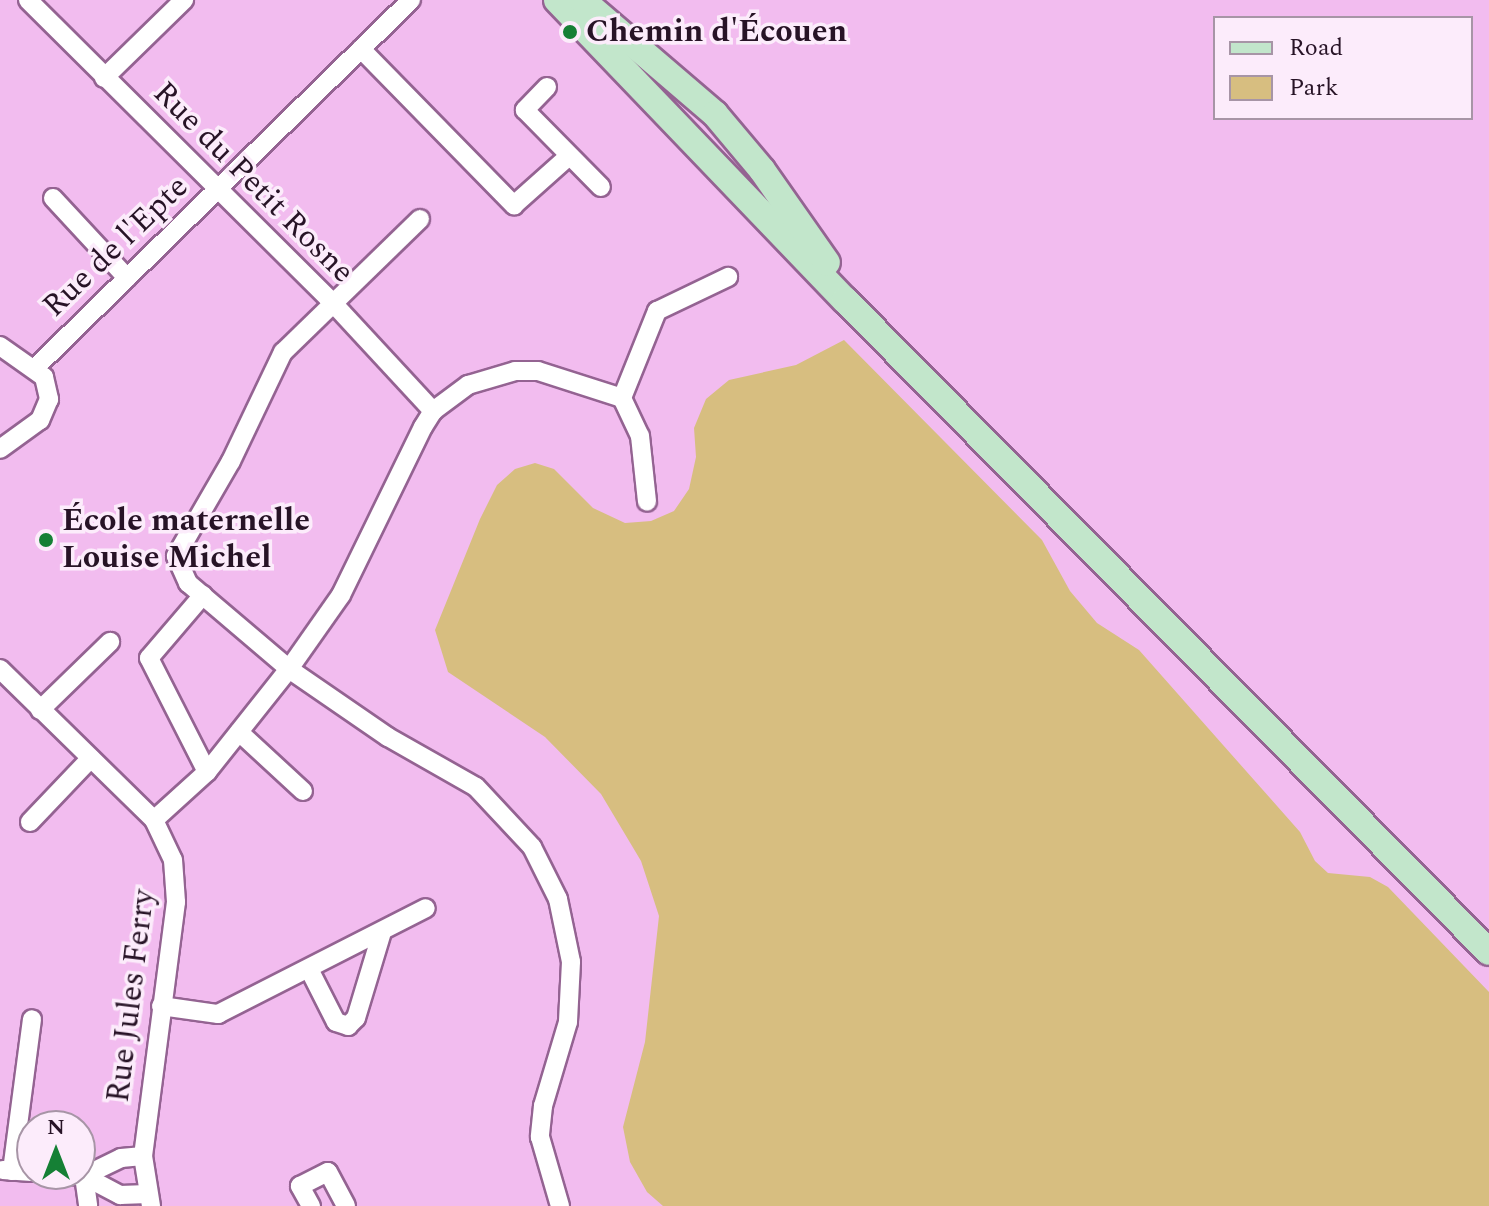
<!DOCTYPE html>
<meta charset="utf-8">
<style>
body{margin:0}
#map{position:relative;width:1489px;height:1206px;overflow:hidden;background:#f2bcef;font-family:Spectral,serif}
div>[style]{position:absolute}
.green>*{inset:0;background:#d7be80}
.roads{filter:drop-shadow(2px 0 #946392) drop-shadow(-2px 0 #946392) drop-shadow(0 2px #946392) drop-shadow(0 -2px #946392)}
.street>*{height:18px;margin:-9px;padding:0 9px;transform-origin:9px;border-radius:9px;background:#fff}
.secondary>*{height:26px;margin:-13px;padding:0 13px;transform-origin:13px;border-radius:13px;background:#c2e6cb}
.dots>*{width:22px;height:22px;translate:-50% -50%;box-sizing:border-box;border:4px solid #fcecfb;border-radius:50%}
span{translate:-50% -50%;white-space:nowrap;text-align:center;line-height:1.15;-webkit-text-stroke:7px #fcecfb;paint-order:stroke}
.poi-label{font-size:32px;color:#271326;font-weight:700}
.left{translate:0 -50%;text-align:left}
.street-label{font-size:32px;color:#271326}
.legend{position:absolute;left:1213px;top:16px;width:260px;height:104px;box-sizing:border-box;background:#fcecfb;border:2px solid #a795a6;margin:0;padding:10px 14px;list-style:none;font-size:24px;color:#271326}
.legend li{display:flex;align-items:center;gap:16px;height:40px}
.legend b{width:40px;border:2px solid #a795a6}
.north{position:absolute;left:16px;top:1110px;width:80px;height:80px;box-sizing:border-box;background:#fcecfb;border:2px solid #a795a6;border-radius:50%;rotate:0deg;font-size:22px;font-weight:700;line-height:32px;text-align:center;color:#271326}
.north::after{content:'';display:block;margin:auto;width:28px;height:36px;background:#158035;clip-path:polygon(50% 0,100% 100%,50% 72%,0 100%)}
</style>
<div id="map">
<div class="green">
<div style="clip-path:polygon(844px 340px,1042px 540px,1070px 591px,1097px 623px,1139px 650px,1300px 832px,1315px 861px,1328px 873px,1370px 877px,1388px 887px,1489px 992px,1489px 1206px,663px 1206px,647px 1192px,630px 1162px,623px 1127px,645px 1042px,659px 916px,641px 861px,601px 794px,545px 737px,448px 672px,435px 630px,480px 519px,497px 485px,515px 469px,535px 463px,554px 469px,593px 508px,625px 523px,651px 521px,674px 511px,689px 489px,696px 457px,694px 428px,706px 399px,729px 380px,796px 365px)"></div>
</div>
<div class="roads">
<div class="street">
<div style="left:28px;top:0;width:429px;rotate:44.8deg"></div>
<div style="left:332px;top:302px;width:149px;rotate:47.2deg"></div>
<div style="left:361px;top:49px;width:219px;rotate:45.6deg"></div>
<div style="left:514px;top:205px;width:74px;rotate:-41.7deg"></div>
<div style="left:104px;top:78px;width:112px;rotate:-44.3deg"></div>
<div style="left:547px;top:87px;width:32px;rotate:134deg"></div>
<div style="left:525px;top:110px;width:108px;rotate:45.4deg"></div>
<div style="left:53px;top:198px;width:109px;rotate:47.2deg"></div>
<div style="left:420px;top:219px;width:191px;rotate:135.8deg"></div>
<div style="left:283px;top:352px;width:121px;rotate:115.5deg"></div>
<div style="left:231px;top:461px;width:110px;rotate:120.1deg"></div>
<div style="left:176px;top:556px;width:30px;rotate:66deg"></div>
<div style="left:188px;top:583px;width:133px;rotate:40.4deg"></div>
<div style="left:289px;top:669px;width:120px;rotate:34.5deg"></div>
<div style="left:388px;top:737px;width:101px;rotate:29.6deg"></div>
<div style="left:476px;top:787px;width:82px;rotate:47deg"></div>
<div style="left:532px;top:847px;width:58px;rotate:63.4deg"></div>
<div style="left:558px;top:899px;width:64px;rotate:78.3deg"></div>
<div style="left:571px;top:962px;width:60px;rotate:92.9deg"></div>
<div style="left:568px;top:1022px;width:88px;rotate:106.6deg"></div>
<div style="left:543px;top:1106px;width:31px;rotate:96deg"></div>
<div style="left:540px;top:1137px;width:72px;rotate:73.8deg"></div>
<div style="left:0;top:346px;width:54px;rotate:35.2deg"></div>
<div style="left:44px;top:377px;width:23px;rotate:77deg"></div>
<div style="left:49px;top:399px;width:23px;rotate:113deg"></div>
<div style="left:40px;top:420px;width:49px;rotate:144.1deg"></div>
<div style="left:35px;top:368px;width:526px;rotate:-44.38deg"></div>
<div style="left:622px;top:398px;width:94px;rotate:-68.1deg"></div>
<div style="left:657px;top:311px;width:79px;rotate:-25.6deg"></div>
<div style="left:203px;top:595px;width:83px;rotate:130.6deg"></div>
<div style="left:149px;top:658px;width:128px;rotate:63deg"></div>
<div style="left:0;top:669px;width:216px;rotate:44.4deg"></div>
<div style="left:154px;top:820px;width:44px;rotate:64.6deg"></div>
<div style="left:173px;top:860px;width:42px;rotate:85.9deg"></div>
<div style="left:176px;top:902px;width:256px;rotate:97.4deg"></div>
<div style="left:143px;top:1156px;width:51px;rotate:80.9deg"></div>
<div style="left:40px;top:710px;width:98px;rotate:-44.2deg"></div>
<div style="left:239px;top:732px;width:87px;rotate:42.7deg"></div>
<div style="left:154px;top:820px;width:72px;rotate:-42.2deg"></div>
<div style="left:207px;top:772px;width:132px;rotate:-51.5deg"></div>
<div style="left:289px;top:669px;width:90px;rotate:-54.9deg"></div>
<div style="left:341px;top:595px;width:187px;rotate:-64deg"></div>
<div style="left:423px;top:427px;width:19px;rotate:-58deg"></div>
<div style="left:433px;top:411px;width:44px;rotate:-36.6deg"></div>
<div style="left:468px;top:385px;width:49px;rotate:-16.6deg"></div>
<div style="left:515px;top:371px;width:23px"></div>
<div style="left:538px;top:371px;width:88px;rotate:17.8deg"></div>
<div style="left:622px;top:398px;width:42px;rotate:64.7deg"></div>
<div style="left:640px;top:436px;width:66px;rotate:83.9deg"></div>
<div style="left:30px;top:822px;width:88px;rotate:-46.4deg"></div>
<div style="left:309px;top:969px;width:59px;rotate:63deg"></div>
<div style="left:336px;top:1022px;width:13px;rotate:18deg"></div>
<div style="left:348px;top:1026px;width:11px;rotate:-45deg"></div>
<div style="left:356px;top:1018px;width:90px;rotate:-73.2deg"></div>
<div style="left:161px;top:1006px;width:58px;rotate:8deg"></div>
<div style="left:218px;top:1014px;width:233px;rotate:-27deg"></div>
<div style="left:3px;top:1170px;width:29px;rotate:4deg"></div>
<div style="left:12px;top:1171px;width:153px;rotate:-82.5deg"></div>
<div style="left:55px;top:1174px;width:29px;rotate:4deg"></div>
<div style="left:84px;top:1176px;width:41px;rotate:27.8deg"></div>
<div style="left:120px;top:1195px;width:28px;rotate:-2deg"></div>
<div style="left:84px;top:1176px;width:41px;rotate:-25.9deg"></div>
<div style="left:121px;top:1158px;width:22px;rotate:-5deg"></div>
<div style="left:84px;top:1176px;width:30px;rotate:82deg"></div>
<div style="left:311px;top:1206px;width:23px;rotate:-119deg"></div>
<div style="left:300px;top:1186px;width:31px;rotate:-27deg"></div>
<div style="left:328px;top:1172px;width:38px;rotate:62deg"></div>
</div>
<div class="secondary">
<div style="left:557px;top:0;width:416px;rotate:46.2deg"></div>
<div style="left:845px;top:300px;width:916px;rotate:45.35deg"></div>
<div style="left:582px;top:0;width:175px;rotate:40.6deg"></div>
<div style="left:715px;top:114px;width:73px;rotate:50deg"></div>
<div style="left:762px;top:170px;width:113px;rotate:55deg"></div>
</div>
</div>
<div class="dots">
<div style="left:570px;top:32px;background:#158035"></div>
<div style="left:46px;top:540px;background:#158035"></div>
</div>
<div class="poi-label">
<span class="left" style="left:586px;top:32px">Chemin d'Écouen</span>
<span class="left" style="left:62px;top:540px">École maternelle<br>Louise Michel</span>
</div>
<div class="street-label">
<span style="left:253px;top:183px;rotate:45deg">Rue du Petit Rosne</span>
<span style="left:116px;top:247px;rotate:-44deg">Rue de l'Epte</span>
<span style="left:132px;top:996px;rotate:-83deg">Rue Jules Ferry</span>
</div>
<ul class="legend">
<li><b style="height:10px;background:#c2e6cb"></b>Road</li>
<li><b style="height:22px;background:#d7be80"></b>Park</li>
</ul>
<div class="north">N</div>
</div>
